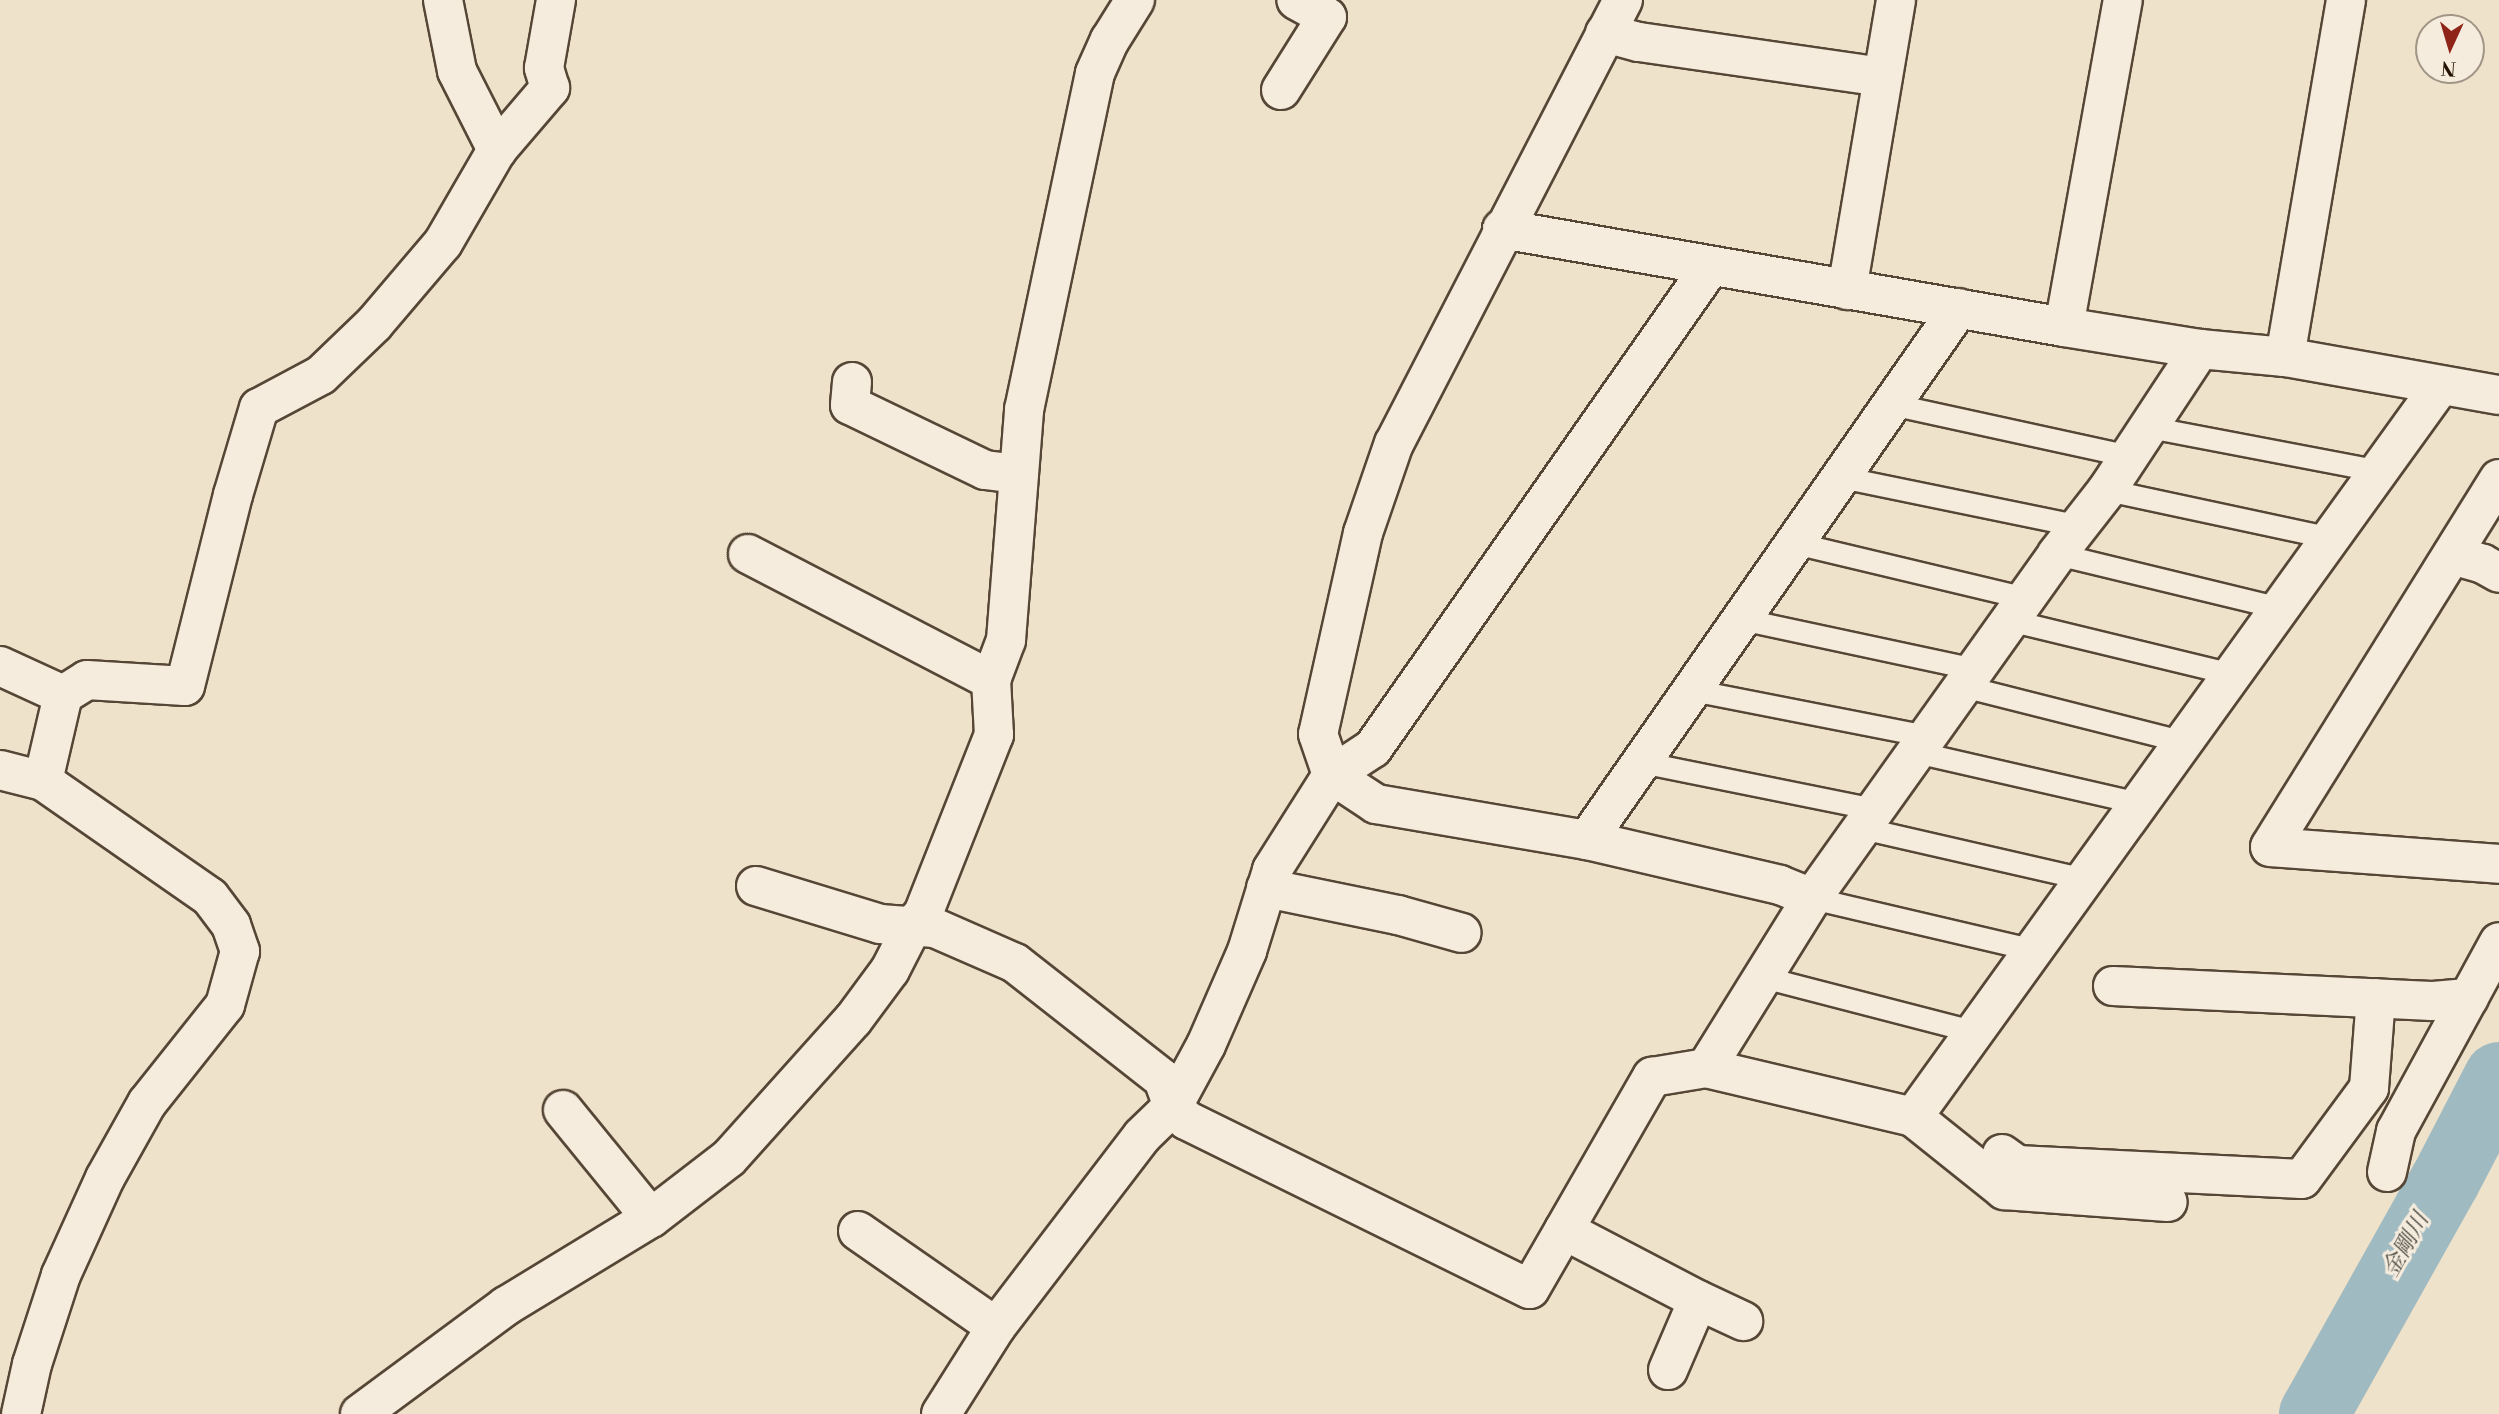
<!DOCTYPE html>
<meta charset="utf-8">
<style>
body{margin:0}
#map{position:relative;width:2499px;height:1414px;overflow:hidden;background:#efe2ca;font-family:"Libre Bodoni","Noto Serif JP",serif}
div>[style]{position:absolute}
.river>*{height:70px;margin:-35px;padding:0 35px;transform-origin:35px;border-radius:35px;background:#a0bac2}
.roads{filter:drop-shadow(2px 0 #564636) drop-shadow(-2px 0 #564636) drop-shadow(0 2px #564636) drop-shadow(0 -2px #564636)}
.lane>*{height:21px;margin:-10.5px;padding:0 10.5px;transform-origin:10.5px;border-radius:10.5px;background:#f5ecdd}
.street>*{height:38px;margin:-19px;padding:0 19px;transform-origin:19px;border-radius:19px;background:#f5ecdd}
span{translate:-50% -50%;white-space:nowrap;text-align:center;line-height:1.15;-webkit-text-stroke:6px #f5ecdd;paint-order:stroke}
.water-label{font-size:23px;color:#4f4d46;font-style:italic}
.north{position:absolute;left:2415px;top:14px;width:70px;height:70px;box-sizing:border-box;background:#f5ecdd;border:2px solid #a19586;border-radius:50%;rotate:184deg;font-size:19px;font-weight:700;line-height:28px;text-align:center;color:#231204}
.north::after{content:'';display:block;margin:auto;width:24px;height:32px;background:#8f2418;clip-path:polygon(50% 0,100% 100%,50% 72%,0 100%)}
</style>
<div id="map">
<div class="river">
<div style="left:2314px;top:1414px;width:267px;rotate:-60.7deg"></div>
<div style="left:2445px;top:1181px;width:117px;rotate:-62.6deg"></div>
</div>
<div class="roads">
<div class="lane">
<div style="left:1891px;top:404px;width:245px;rotate:12.3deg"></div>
<div style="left:2149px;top:427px;width:234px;rotate:10.8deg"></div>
<div style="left:1841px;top:477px;width:243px;rotate:11.6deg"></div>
<div style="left:2107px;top:490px;width:228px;rotate:12.1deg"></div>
<div style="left:1795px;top:543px;width:237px;rotate:13.4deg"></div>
<div style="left:2057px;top:554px;width:229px;rotate:13.6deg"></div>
<div style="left:1741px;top:619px;width:239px;rotate:12.1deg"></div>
<div style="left:2009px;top:620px;width:230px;rotate:13.6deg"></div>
<div style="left:1963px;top:686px;width:228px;rotate:14.2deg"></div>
<div style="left:1692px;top:690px;width:239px;rotate:11.1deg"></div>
<div style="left:1916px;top:752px;width:229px;rotate:12.9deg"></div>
<div style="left:1641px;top:762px;width:239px;rotate:11.4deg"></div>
<div style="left:1862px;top:828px;width:229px;rotate:12.9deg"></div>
<div style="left:1812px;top:898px;width:228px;rotate:13.2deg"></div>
<div style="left:1763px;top:977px;width:219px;rotate:14.5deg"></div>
</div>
<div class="street">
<div style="left:443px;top:0;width:72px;rotate:78.8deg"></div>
<div style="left:457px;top:71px;width:89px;rotate:63.1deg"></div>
<div style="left:1623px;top:0;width:499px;rotate:117.3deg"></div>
<div style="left:1394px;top:443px;width:95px;rotate:109deg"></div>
<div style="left:1363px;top:533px;width:206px;rotate:102.6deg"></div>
<div style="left:1318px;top:734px;width:43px;rotate:71.1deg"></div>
<div style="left:1332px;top:775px;width:53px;rotate:33.4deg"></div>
<div style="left:1376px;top:804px;width:214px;rotate:9.7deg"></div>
<div style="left:1587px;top:840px;width:198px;rotate:13.1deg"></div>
<div style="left:1780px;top:885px;width:35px;rotate:22deg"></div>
<div style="left:1812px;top:898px;width:422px;rotate:-54.5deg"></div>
<div style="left:2057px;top:554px;width:81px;rotate:-52deg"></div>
<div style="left:2107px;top:490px;width:169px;rotate:-56.6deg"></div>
<div style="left:1605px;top:33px;width:35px;rotate:15deg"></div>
<div style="left:1639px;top:42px;width:246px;rotate:8.2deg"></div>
<div style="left:1281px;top:90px;width:86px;rotate:-57.8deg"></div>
<div style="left:1327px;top:17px;width:35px;rotate:-151deg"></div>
<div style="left:1502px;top:229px;width:570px;rotate:9.89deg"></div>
<div style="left:2064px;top:327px;width:138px;rotate:9.2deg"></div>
<div style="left:2200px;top:349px;width:85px;rotate:5.4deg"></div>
<div style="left:2285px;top:357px;width:217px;rotate:10.1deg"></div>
<div style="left:1847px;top:290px;width:294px;rotate:-80.4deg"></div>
<div style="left:2064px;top:327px;width:332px;rotate:-79.8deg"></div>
<div style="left:2285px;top:357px;width:362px;rotate:-80.3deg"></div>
<div style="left:852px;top:382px;width:23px;rotate:95deg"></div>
<div style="left:850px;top:405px;width:150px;rotate:25.7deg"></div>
<div style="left:985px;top:470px;width:34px;rotate:7deg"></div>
<div style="left:2499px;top:479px;width:433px;rotate:121.9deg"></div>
<div style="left:2270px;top:847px;width:230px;rotate:4.2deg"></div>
<div style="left:748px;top:554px;width:274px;rotate:27.4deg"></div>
<div style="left:2452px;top:555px;width:32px;rotate:16deg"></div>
<div style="left:2483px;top:564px;width:18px;rotate:29deg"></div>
<div style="left:0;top:666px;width:69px;rotate:24.7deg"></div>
<div style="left:0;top:770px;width:44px;rotate:14.3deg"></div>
<div style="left:43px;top:781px;width:203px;rotate:34.8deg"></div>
<div style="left:210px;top:897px;width:35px;rotate:53deg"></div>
<div style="left:231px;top:925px;width:28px;rotate:71deg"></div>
<div style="left:240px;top:951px;width:56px;rotate:105.5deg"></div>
<div style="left:225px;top:1005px;width:125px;rotate:128.5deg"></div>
<div style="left:147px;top:1103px;width:86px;rotate:119.2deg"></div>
<div style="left:105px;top:1178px;width:107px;rotate:114.4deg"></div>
<div style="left:61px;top:1275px;width:94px;rotate:108deg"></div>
<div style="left:32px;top:1364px;width:51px;rotate:102.4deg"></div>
<div style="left:43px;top:781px;width:88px;rotate:-76.9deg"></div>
<div style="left:63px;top:695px;width:28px;rotate:-32deg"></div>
<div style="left:87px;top:680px;width:98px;rotate:3.5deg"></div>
<div style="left:185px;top:686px;width:197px;rotate:-75.9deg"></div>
<div style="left:233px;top:495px;width:91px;rotate:-73.4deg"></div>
<div style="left:259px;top:408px;width:70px;rotate:-28deg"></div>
<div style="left:321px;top:375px;width:74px;rotate:-43.9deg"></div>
<div style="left:374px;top:324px;width:106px;rotate:-49.6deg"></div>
<div style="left:443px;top:243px;width:108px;rotate:-59.9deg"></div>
<div style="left:497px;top:150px;width:82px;rotate:-49.5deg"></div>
<div style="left:550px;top:88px;width:21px;rotate:-107deg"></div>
<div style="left:544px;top:68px;width:69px;rotate:-80deg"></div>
<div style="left:1587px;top:840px;width:649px;rotate:-55.04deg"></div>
<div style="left:756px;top:886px;width:130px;rotate:17deg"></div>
<div style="left:880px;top:924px;width:55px;rotate:4.2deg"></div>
<div style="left:935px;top:928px;width:87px;rotate:23.6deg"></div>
<div style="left:1015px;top:963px;width:188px;rotate:38.1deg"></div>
<div style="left:1163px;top:1079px;width:29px;rotate:70deg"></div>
<div style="left:1173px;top:1106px;width:19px;rotate:47deg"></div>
<div style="left:1186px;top:1120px;width:383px;rotate:26.2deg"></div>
<div style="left:1530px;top:1289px;width:68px;rotate:-60deg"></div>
<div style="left:1266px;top:888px;width:135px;rotate:11.6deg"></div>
<div style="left:1398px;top:915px;width:66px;rotate:15.7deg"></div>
<div style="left:1812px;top:898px;width:200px;rotate:121.9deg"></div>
<div style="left:1706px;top:1068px;width:213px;rotate:13.3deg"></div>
<div style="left:1913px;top:1117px;width:901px;rotate:-54.21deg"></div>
<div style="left:2113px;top:986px;width:319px;rotate:2.7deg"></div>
<div style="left:2432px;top:1001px;width:37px;rotate:-5deg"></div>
<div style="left:563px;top:1110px;width:139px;rotate:50.8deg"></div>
<div style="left:1913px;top:1117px;width:117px;rotate:38.7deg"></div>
<div style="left:2004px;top:1190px;width:164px;rotate:4.2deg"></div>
<div style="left:2002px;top:1154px;width:19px;rotate:36deg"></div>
<div style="left:2017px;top:1165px;width:285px;rotate:2.8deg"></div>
<div style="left:2302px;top:1179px;width:113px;rotate:-53.6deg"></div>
<div style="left:2369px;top:1088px;width:90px;rotate:-85.6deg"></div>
<div style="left:2387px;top:1172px;width:42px;rotate:-77.6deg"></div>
<div style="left:2396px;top:1131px;width:215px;rotate:-61.4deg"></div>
<div style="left:858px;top:1231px;width:168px;rotate:34.8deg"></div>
<div style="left:1698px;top:1300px;width:50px;rotate:25deg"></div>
<div style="left:1668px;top:1370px;width:76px;rotate:-66.8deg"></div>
<div style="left:1698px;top:1300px;width:151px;rotate:-152.4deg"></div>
<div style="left:1564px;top:1230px;width:177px;rotate:-60.1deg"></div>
<div style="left:1652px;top:1077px;width:55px;rotate:-9.5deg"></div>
<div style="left:360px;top:1414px;width:182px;rotate:-36.5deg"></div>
<div style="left:506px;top:1306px;width:170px;rotate:-31.3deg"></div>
<div style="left:651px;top:1218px;width:98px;rotate:-37.6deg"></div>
<div style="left:729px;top:1158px;width:186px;rotate:-48.1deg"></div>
<div style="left:853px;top:1020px;width:62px;rotate:-53.5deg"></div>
<div style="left:890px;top:970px;width:51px;rotate:-62.9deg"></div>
<div style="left:913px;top:925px;width:15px;rotate:-48deg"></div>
<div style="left:923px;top:914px;width:193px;rotate:-68.4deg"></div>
<div style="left:994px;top:735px;width:55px;rotate:-93.1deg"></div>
<div style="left:991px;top:680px;width:43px;rotate:-69.4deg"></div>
<div style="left:1006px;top:640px;width:231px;rotate:-85.5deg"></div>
<div style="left:1024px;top:410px;width:344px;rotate:-78.1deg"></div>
<div style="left:1095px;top:73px;width:36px;rotate:-66deg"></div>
<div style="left:1110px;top:40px;width:47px;rotate:-58deg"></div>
<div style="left:941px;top:1414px;width:103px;rotate:-57.7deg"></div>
<div style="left:996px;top:1327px;width:240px;rotate:-52.6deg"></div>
<div style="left:1142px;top:1136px;width:43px;rotate:-44.1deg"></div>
<div style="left:1173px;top:1106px;width:69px;rotate:-61.6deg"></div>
<div style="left:1206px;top:1045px;width:103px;rotate:-66.4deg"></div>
<div style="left:1247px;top:951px;width:85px;rotate:-72.8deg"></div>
<div style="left:1272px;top:870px;width:112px;rotate:-57.7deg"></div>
<div style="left:1332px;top:775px;width:49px;rotate:-33.4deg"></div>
<div style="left:1373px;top:748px;width:587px;rotate:-54.98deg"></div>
</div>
</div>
<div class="water-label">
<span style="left:2406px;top:1245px;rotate:-61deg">金剛川</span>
</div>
<div class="north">N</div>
</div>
